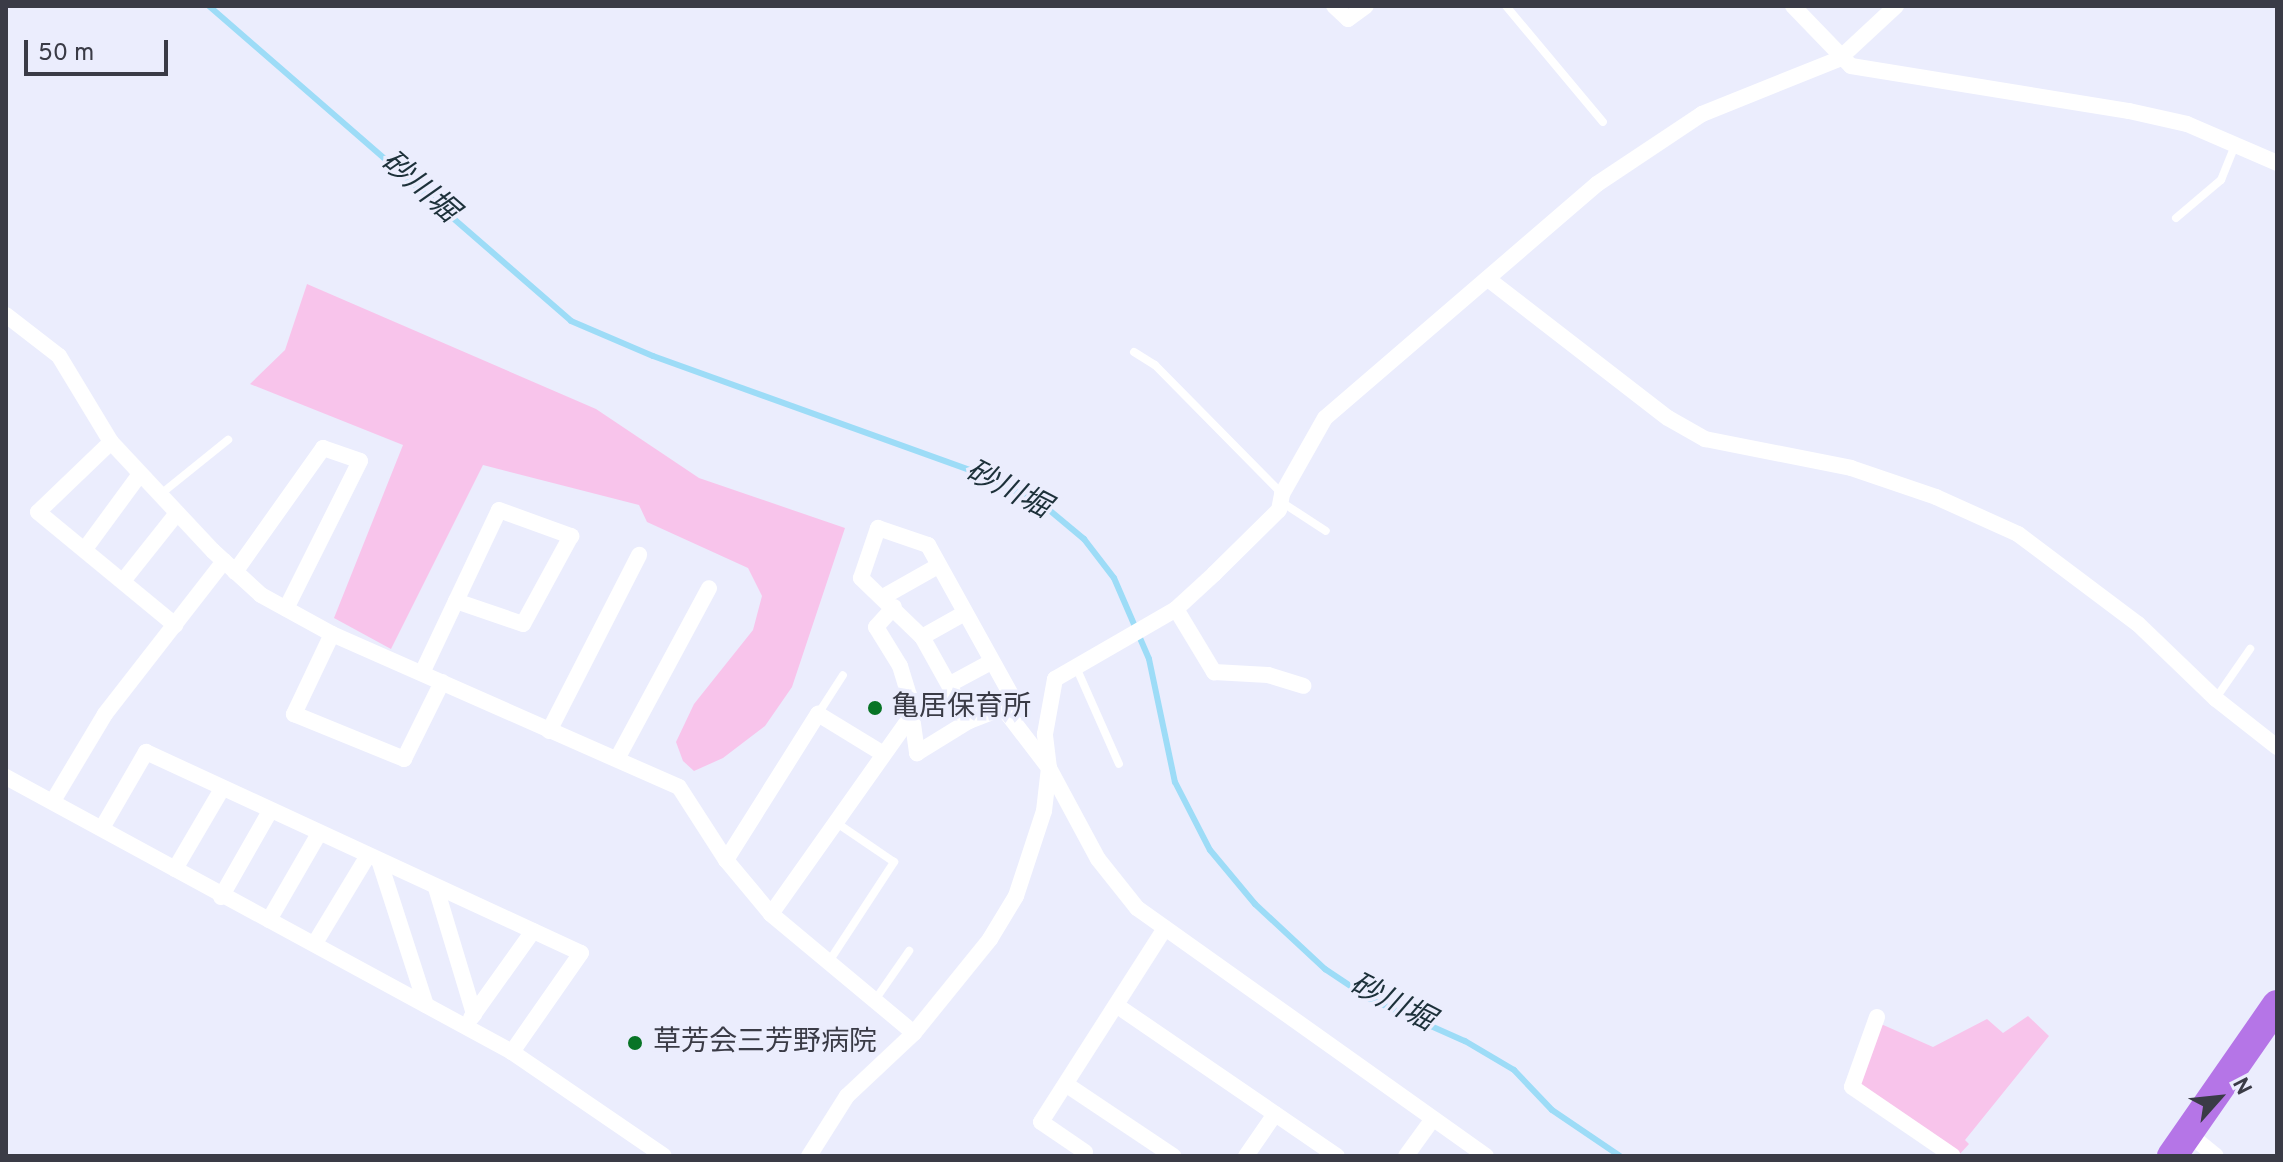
<!DOCTYPE html>
<meta charset="utf-8">
<style>
body{margin:0}
#map{position:relative;width:2283px;height:1162px;overflow:hidden;background:#ebedfd;font-family:Overpass,"Noto Sans JP",sans-serif}
div>[style]{position:absolute}
.green>*{inset:0;background:#f8c4eb}
.stream>*{height:6px;margin:-3px;padding:0 3px;transform-origin:3px;border-radius:3px;background:#9ddcf7}
.lane>*{height:8px;margin:-4px;padding:0 4px;transform-origin:4px;border-radius:4px;background:#fff}
.street>*{height:16px;margin:-8px;padding:0 8px;transform-origin:8px;border-radius:8px;background:#fff}
.highway>*{height:30px;margin:-15px;padding:0 15px;transform-origin:15px;border-radius:15px;background:#b575e7}
.dots>*{width:22px;height:22px;translate:-50% -50%;box-sizing:border-box;border:4px solid #ebedfd;border-radius:50%}
span{translate:-50% -50%;white-space:nowrap;text-align:center;line-height:1.15;-webkit-text-stroke:7px #ebedfd;paint-order:stroke}
.poi-label{font-size:28px;color:#3a3b46}
.left{translate:0 -50%;text-align:left}
.water-label{font-size:30px;color:#1d313a;font-style:italic}
.frame{position:absolute;inset:0;border:8px solid #3a3b46;pointer-events:none}
.north{position:absolute;left:2179px;top:1058px;width:80px;height:80px;-webkit-text-stroke:6px #ebedfd;paint-order:stroke;rotate:63deg;font-size:22px;font-weight:700;line-height:32px;text-align:center;color:#3a3b46}
.north::after{content:'';display:block;margin:auto;width:28px;height:36px;background:#3a3b46;clip-path:polygon(50% 0,100% 100%,50% 72%,0 100%)}
.scale{position:absolute;left:24px;top:40px;width:144px;height:36px;box-sizing:border-box;border:4px solid #3a3b46;border-top:0;padding-left:10px;font-size:24px;line-height:28px;white-space:nowrap;color:#3a3b46;-webkit-text-stroke:6px #ebedfd;paint-order:stroke}
</style>
<div id="map">
<div class="green">
<div style="clip-path:polygon(307px 284px,596px 409px,699px 478px,845px 528px,792px 687px,765px 726px,723px 758px,694px 771px,683px 761px,676px 742px,694px 704px,753px 630px,762px 596px,748px 568px,647px 522px,639px 505px,483px 465px,391px 649px,334px 618px,403px 445px,250px 384px,285px 350px)"></div>
<div style="clip-path:polygon(2028px 1016px,2049px 1036px,1965px 1140px,1969px 1144px,1958px 1156px,1863px 1089px,1859px 1080px,1881px 1024px,1933px 1047px,1987px 1019px,2003px 1033px)"></div>
</div>
<div class="stream">
<div style="left:209px;top:6px;width:480px;rotate:41deg"></div>
<div style="left:571px;top:321px;width:89px;rotate:23.1deg"></div>
<div style="left:653px;top:356px;width:357px;rotate:19.8deg"></div>
<div style="left:989px;top:477px;width:67px;rotate:28.5deg"></div>
<div style="left:1048px;top:509px;width:47px;rotate:39.8deg"></div>
<div style="left:1084px;top:539px;width:49px;rotate:52.4deg"></div>
<div style="left:1114px;top:578px;width:88px;rotate:66.6deg"></div>
<div style="left:1149px;top:659px;width:126px;rotate:78.1deg"></div>
<div style="left:1175px;top:782px;width:76px;rotate:62.8deg"></div>
<div style="left:1210px;top:850px;width:70px;rotate:50.2deg"></div>
<div style="left:1255px;top:904px;width:96px;rotate:42.9deg"></div>
<div style="left:1325px;top:969px;width:54px;rotate:33.7deg"></div>
<div style="left:1370px;top:999px;width:104px;rotate:23.9deg"></div>
<div style="left:1465px;top:1041px;width:57px;rotate:30.6deg"></div>
<div style="left:1514px;top:1070px;width:55px;rotate:46.5deg"></div>
<div style="left:1552px;top:1110px;width:82px;rotate:34.1deg"></div>
</div>
<div class="lane">
<div style="left:1506px;top:6px;width:151px;rotate:50.1deg"></div>
<div style="left:2176px;top:218px;width:59px;rotate:-40.2deg"></div>
<div style="left:2221px;top:180px;width:37px;rotate:-68deg"></div>
<div style="left:1134px;top:352px;width:25px;rotate:32deg"></div>
<div style="left:1155px;top:365px;width:181px;rotate:45.4deg"></div>
<div style="left:162px;top:493px;width:85px;rotate:-38.8deg"></div>
<div style="left:1283px;top:503px;width:51px;rotate:33.1deg"></div>
<div style="left:1076px;top:667px;width:106px;rotate:66.1deg"></div>
<div style="left:2216px;top:698px;width:60px;rotate:-55.2deg"></div>
<div style="left:818px;top:714px;width:46px;rotate:-57.3deg"></div>
<div style="left:828px;top:963px;width:121px;rotate:-56.8deg"></div>
<div style="left:894px;top:862px;width:73px;rotate:-145.7deg"></div>
<div style="left:875px;top:1000px;width:60px;rotate:-55.2deg"></div>
</div>
<div class="street">
<div style="left:1334px;top:6px;width:19px;rotate:43deg"></div>
<div style="left:1348px;top:19px;width:22px;rotate:-36deg"></div>
<div style="left:1793px;top:6px;width:83px;rotate:46deg"></div>
<div style="left:1851px;top:66px;width:282px;rotate:9.2deg"></div>
<div style="left:2129px;top:111px;width:59px;rotate:12.6deg"></div>
<div style="left:2187px;top:124px;width:98px;rotate:23.4deg"></div>
<div style="left:1488px;top:279px;width:227px;rotate:37.7deg"></div>
<div style="left:1668px;top:418px;width:43px;rotate:29.6deg"></div>
<div style="left:1705px;top:439px;width:149px;rotate:11.2deg"></div>
<div style="left:1851px;top:468px;width:90px;rotate:18.8deg"></div>
<div style="left:1936px;top:497px;width:90px;rotate:24.3deg"></div>
<div style="left:2018px;top:534px;width:150px;rotate:36.9deg"></div>
<div style="left:2138px;top:624px;width:108px;rotate:43.9deg"></div>
<div style="left:2216px;top:699px;width:78px;rotate:38.2deg"></div>
<div style="left:6px;top:315px;width:67px;rotate:37.7deg"></div>
<div style="left:59px;top:356px;width:100px;rotate:58.8deg"></div>
<div style="left:111px;top:442px;width:149px;rotate:46.9deg"></div>
<div style="left:213px;top:551px;width:65px;rotate:42.5deg"></div>
<div style="left:261px;top:595px;width:81px;rotate:28.8deg"></div>
<div style="left:332px;top:634px;width:379px;rotate:23.8deg"></div>
<div style="left:679px;top:787px;width:87px;rotate:57.2deg"></div>
<div style="left:726px;top:860px;width:70px;rotate:50.2deg"></div>
<div style="left:771px;top:914px;width:186px;rotate:39.8deg"></div>
<div style="left:111px;top:442px;width:101px;rotate:136.2deg"></div>
<div style="left:38px;top:512px;width:178px;rotate:39.5deg"></div>
<div style="left:85px;top:549px;width:93px;rotate:-53.7deg"></div>
<div style="left:235px;top:572px;width:152px;rotate:-54.6deg"></div>
<div style="left:323px;top:448px;width:39px;rotate:19deg"></div>
<div style="left:360px;top:461px;width:165px;rotate:116.6deg"></div>
<div style="left:123px;top:581px;width:87px;rotate:-51.5deg"></div>
<div style="left:883px;top:597px;width:63px;rotate:-29.4deg"></div>
<div style="left:894px;top:607px;width:27px;rotate:132deg"></div>
<div style="left:876px;top:627px;width:46px;rotate:58.4deg"></div>
<div style="left:900px;top:666px;width:30px;rotate:73deg"></div>
<div style="left:909px;top:695px;width:59px;rotate:82.1deg"></div>
<div style="left:917px;top:753px;width:61px;rotate:-31.6deg"></div>
<div style="left:969px;top:721px;width:36px;rotate:-21deg"></div>
<div style="left:1176px;top:609px;width:74px;rotate:58.9deg"></div>
<div style="left:1214px;top:672px;width:54px;rotate:3.2deg"></div>
<div style="left:1268px;top:675px;width:37px;rotate:17deg"></div>
<div style="left:332px;top:634px;width:89px;rotate:115.4deg"></div>
<div style="left:294px;top:714px;width:119px;rotate:22.2deg"></div>
<div style="left:404px;top:759px;width:86px;rotate:-63.7deg"></div>
<div style="left:922px;top:637px;width:49px;rotate:-29.2deg"></div>
<div style="left:422px;top:673px;width:180px;rotate:-64.7deg"></div>
<div style="left:499px;top:510px;width:77px;rotate:19.9deg"></div>
<div style="left:571px;top:536px;width:100px;rotate:118.6deg"></div>
<div style="left:523px;top:624px;width:71px;rotate:-161.1deg"></div>
<div style="left:952px;top:683px;width:44px;rotate:-28.3deg"></div>
<div style="left:969px;top:721px;width:96px;rotate:-119.2deg"></div>
<div style="left:922px;top:637px;width:85px;rotate:-136deg"></div>
<div style="left:861px;top:578px;width:53px;rotate:-71.2deg"></div>
<div style="left:878px;top:528px;width:53px;rotate:18.8deg"></div>
<div style="left:928px;top:545px;width:179px;rotate:61deg"></div>
<div style="left:1015px;top:702px;width:13px;rotate:153deg"></div>
<div style="left:1003px;top:708px;width:76px;rotate:52.5deg"></div>
<div style="left:1049px;top:768px;width:103px;rotate:61.7deg"></div>
<div style="left:1098px;top:859px;width:63px;rotate:51.5deg"></div>
<div style="left:1137px;top:908px;width:428px;rotate:35.4deg"></div>
<div style="left:549px;top:731px;width:198px;rotate:-62.9deg"></div>
<div style="left:617px;top:759px;width:194px;rotate:-61.7deg"></div>
<div style="left:6px;top:777px;width:576px;rotate:28.52deg"></div>
<div style="left:512px;top:1052px;width:184px;rotate:34.4deg"></div>
<div style="left:53px;top:801px;width:101px;rotate:-59.1deg"></div>
<div style="left:105px;top:714px;width:194px;rotate:-52.1deg"></div>
<div style="left:102px;top:828px;width:88px;rotate:-59.9deg"></div>
<div style="left:146px;top:752px;width:479px;rotate:24.8deg"></div>
<div style="left:581px;top:953px;width:121px;rotate:124.9deg"></div>
<div style="left:726px;top:860px;width:173px;rotate:-57.8deg"></div>
<div style="left:818px;top:714px;width:75px;rotate:31.4deg"></div>
<div style="left:380px;top:863px;width:149px;rotate:72.1deg"></div>
<div style="left:175px;top:869px;width:93px;rotate:-59.6deg"></div>
<div style="left:436px;top:888px;width:132px;rotate:73.2deg"></div>
<div style="left:221px;top:897px;width:97px;rotate:-60.3deg"></div>
<div style="left:771px;top:914px;width:244px;rotate:-54.7deg"></div>
<div style="left:269px;top:920px;width:98px;rotate:-60deg"></div>
<div style="left:315px;top:943px;width:100px;rotate:-58.8deg"></div>
<div style="left:1119px;top:1007px;width:264px;rotate:34.4deg"></div>
<div style="left:1877px;top:1017px;width:74px;rotate:109.7deg"></div>
<div style="left:1852px;top:1087px;width:122px;rotate:34.3deg"></div>
<div style="left:471px;top:1018px;width:107px;rotate:-54.5deg"></div>
<div style="left:1067px;top:1085px;width:128px;rotate:33.8deg"></div>
<div style="left:2190px;top:1135px;width:33px;rotate:39deg"></div>
<div style="left:1085px;top:1152px;width:53px;rotate:-145.7deg"></div>
<div style="left:1041px;top:1122px;width:230px;rotate:-57.4deg"></div>
<div style="left:809px;top:1156px;width:71px;rotate:-57.7deg"></div>
<div style="left:847px;top:1096px;width:92px;rotate:-43.2deg"></div>
<div style="left:914px;top:1033px;width:121px;rotate:-51deg"></div>
<div style="left:990px;top:939px;width:50px;rotate:-58.8deg"></div>
<div style="left:1016px;top:896px;width:89px;rotate:-71.8deg"></div>
<div style="left:1044px;top:811px;width:43px;rotate:-83.4deg"></div>
<div style="left:1049px;top:768px;width:34px;rotate:-97deg"></div>
<div style="left:1045px;top:734px;width:56px;rotate:-79.7deg"></div>
<div style="left:1055px;top:679px;width:140px;rotate:-30deg"></div>
<div style="left:1176px;top:609px;width:52px;rotate:-42.6deg"></div>
<div style="left:1214px;top:574px;width:91px;rotate:-44.6deg"></div>
<div style="left:1279px;top:510px;width:16px;rotate:-79deg"></div>
<div style="left:1282px;top:494px;width:87px;rotate:-60.5deg"></div>
<div style="left:1325px;top:418px;width:359px;rotate:-40.7deg"></div>
<div style="left:1597px;top:184px;width:126px;rotate:-33.7deg"></div>
<div style="left:1702px;top:114px;width:148px;rotate:-21.9deg"></div>
<div style="left:1839px;top:59px;width:78px;rotate:-42.9deg"></div>
<div style="left:1246px;top:1156px;width:51px;rotate:-55.4deg"></div>
<div style="left:1406px;top:1156px;width:44px;rotate:-54.2deg"></div>
</div>
<div class="highway">
<div style="left:2172px;top:1156px;width:184px;rotate:-55.2deg"></div>
</div>
<div class="dots">
<div style="left:875px;top:708px;background:#087426"></div>
<div style="left:635px;top:1043px;background:#087426"></div>
</div>
<div class="poi-label">
<span class="left" style="left:891px;top:708px">亀居保育所</span>
<span class="left" style="left:653px;top:1043px">草芳会三芳野病院</span>
</div>
<div class="water-label">
<span style="left:418px;top:188px;rotate:41deg">砂川堀</span>
<span style="left:1007px;top:491px;rotate:27deg">砂川堀</span>
<span style="left:1391px;top:1004px;rotate:27deg">砂川堀</span>
</div>
<div class="frame"></div>
<div class="north">N</div>
<div class="scale">50 m</div>
</div>
